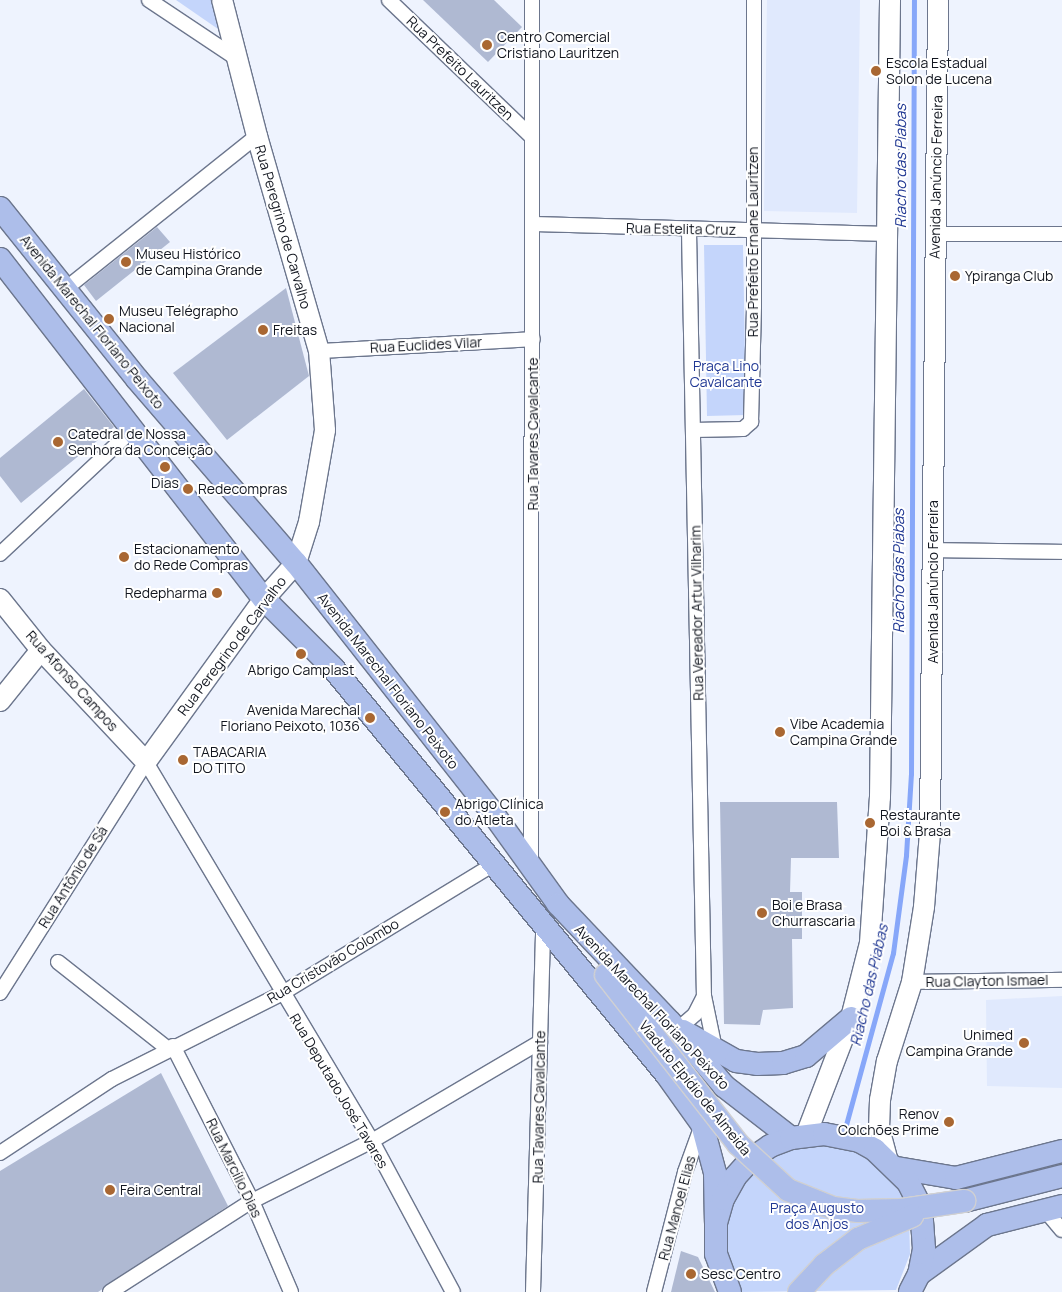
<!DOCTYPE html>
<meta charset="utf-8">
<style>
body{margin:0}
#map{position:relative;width:1062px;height:1292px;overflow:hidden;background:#eef3fe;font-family:Manrope,sans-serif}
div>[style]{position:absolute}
.built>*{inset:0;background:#e0e9fd}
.green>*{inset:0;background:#c4d5fb}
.stream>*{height:5px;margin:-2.5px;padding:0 2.5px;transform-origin:2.5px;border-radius:2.5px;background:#87a7f9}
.building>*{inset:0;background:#afb9d2}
.roads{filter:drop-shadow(1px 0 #6c768d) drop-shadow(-1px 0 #6c768d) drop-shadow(0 1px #6c768d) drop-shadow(0 -1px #6c768d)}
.street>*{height:14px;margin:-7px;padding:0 7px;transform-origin:7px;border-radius:7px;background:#fff}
.secondary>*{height:20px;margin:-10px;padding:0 10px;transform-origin:10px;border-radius:10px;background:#fff}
.primary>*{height:22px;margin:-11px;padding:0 11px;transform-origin:11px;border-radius:11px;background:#adbeea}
.bridges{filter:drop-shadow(1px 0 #d0d0d2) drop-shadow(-1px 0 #d0d0d2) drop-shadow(0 1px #d0d0d2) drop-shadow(0 -1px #d0d0d2)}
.primary-bridge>*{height:22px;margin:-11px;padding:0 11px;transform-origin:11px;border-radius:11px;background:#adbeea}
.dots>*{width:14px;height:14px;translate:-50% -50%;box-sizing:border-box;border:2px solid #fff;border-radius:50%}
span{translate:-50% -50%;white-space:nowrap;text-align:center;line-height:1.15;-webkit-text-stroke:4px #fff;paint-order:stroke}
.poi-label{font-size:14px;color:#12161f}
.left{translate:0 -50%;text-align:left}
.right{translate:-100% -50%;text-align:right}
.street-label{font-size:14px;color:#12161f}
.park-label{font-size:14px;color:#203894}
.water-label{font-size:15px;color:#1e3692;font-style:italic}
</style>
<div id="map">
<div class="built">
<div style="clip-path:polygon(767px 0,860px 0,857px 213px,764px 211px)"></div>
<div style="clip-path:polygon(1062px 996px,1062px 1088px,987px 1086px,986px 1000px)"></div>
</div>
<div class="green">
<div style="clip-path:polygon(176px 0,212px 0,218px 29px)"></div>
<div style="clip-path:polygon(704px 245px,743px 245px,746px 415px,707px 416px)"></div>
<div style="clip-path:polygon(830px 1142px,866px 1155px,894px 1181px,903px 1198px,909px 1216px,910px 1254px,896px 1290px,739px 1292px,727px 1268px,727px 1203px,769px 1154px)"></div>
</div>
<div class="stream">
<div style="left:844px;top:1132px;width:186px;rotate:-74.7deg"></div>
<div style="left:893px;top:953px;width:99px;rotate:-82.4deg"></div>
<div style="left:906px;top:855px;width:81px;rotate:-86.5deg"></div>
<div style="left:911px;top:774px;width:774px;rotate:-89.78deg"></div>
</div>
<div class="building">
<div style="clip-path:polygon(423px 0,494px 0,522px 27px,488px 62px)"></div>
<div style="clip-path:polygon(157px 227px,170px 242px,96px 301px,84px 285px)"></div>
<div style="clip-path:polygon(286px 288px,309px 376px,227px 440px,173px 373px)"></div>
<div style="clip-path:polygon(84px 389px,114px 427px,21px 503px,0 476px,0 458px)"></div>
<div style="clip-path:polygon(720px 802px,837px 802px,839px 858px,791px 858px,790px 892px,802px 892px,802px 939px,792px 939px,793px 1008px,763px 1010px,760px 1025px,724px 1024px)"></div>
<div style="clip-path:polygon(161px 1073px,228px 1206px,98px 1292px,0 1292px,0 1171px)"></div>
<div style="clip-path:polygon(681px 1251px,698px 1257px,715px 1292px,671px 1292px)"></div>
</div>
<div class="roads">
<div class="street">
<div style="left:149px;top:0;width:105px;rotate:33.7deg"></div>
<div style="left:389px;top:0;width:197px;rotate:43.8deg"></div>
<div style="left:534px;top:224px;width:354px;rotate:1.6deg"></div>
<div style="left:689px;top:231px;width:765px;rotate:88.88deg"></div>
<div style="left:704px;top:996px;width:54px;rotate:78.3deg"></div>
<div style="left:935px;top:234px;width:127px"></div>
<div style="left:64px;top:290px;width:247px;rotate:-38.6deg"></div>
<div style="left:319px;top:351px;width:214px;rotate:-3.2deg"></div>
<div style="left:693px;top:430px;width:50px;rotate:-1.1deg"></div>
<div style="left:743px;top:429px;width:11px;rotate:-41deg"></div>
<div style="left:751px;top:422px;width:116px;rotate:-88.5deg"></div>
<div style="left:754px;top:306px;width:306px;rotate:-90deg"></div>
<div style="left:934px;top:550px;width:128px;rotate:0.9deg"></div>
<div style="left:0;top:554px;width:184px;rotate:-43.2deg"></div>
<div style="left:531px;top:864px;width:864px;rotate:-89.93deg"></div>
<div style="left:58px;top:962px;width:140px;rotate:38.3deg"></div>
<div style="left:912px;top:982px;width:150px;rotate:-0.8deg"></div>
<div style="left:0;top:993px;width:273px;rotate:-57.7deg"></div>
<div style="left:146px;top:762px;width:441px;rotate:59.2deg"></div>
<div style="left:372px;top:1141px;width:171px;rotate:61.8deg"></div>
<div style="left:678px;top:1029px;width:23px;rotate:-41deg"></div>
<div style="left:695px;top:1014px;width:20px;rotate:-63deg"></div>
<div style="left:173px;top:1046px;width:174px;rotate:63deg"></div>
<div style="left:252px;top:1201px;width:99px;rotate:66.8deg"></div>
<div style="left:0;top:1153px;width:134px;rotate:-33.5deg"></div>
<div style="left:112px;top:1079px;width:189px;rotate:-26.7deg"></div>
<div style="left:281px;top:994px;width:250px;rotate:-31.4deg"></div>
<div style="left:1045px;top:1210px;width:26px;rotate:50deg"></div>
<div style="left:110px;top:1292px;width:169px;rotate:-32.7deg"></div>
<div style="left:252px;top:1201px;width:134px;rotate:-26.6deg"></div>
<div style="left:372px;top:1141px;width:195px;rotate:-30.5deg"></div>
<div style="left:533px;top:1292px;width:369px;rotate:-88.4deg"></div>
<div style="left:654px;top:1292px;width:124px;rotate:-75.5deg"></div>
<div style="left:685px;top:1172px;width:50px;rotate:-70.1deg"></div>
</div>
<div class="secondary">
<div style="left:0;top:599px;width:65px;rotate:51.2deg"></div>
<div style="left:41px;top:650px;width:154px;rotate:46.8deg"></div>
<div style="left:146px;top:762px;width:201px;rotate:-54.1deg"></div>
<div style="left:264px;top:599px;width:48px;rotate:-48.4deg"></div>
<div style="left:296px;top:563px;width:43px;rotate:-72.4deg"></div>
<div style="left:309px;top:522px;width:93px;rotate:-80.1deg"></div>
<div style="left:325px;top:430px;width:79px;rotate:-94.3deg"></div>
<div style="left:319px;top:351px;width:224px;rotate:-106.1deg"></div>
<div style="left:257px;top:136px;width:140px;rotate:-104.4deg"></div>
<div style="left:0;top:701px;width:65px;rotate:-51.2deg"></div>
<div style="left:806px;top:1135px;width:125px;rotate:-69deg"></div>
<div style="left:851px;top:1018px;width:77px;rotate:-75.8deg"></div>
<div style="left:870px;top:943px;width:146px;rotate:-86.1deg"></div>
<div style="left:880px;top:797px;width:797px;rotate:-89.28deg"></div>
<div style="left:887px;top:1158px;width:30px;rotate:-105deg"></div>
<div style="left:879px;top:1129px;width:29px;rotate:-88deg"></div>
<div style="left:880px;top:1100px;width:40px;rotate:-80deg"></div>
<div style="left:887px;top:1061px;width:83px;rotate:-72.4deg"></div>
<div style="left:912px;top:982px;width:76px;rotate:-80.9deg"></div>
<div style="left:924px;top:907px;width:74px;rotate:-85.4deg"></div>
<div style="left:930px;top:833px;width:833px;rotate:-89.45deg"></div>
</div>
<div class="primary">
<div style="left:0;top:208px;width:219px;rotate:51.3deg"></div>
<div style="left:137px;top:379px;width:243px;rotate:49.2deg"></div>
<div style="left:296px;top:563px;width:317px;rotate:51.8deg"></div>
<div style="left:492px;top:812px;width:113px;rotate:54.3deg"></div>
<div style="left:558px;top:904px;width:163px;rotate:46.5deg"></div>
<div style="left:670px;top:1022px;width:84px;rotate:49.8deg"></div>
<div style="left:724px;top:1086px;width:85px;rotate:37.8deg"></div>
<div style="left:0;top:259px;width:430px;rotate:52.2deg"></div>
<div style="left:264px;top:599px;width:98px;rotate:45deg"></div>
<div style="left:333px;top:668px;width:527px;rotate:50.63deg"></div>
<div style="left:667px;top:1075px;width:60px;rotate:54.5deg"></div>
<div style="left:702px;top:1124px;width:51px;rotate:75.1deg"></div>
<div style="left:715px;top:1173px;width:50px;rotate:88.9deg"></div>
<div style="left:683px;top:1031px;width:61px;rotate:29.5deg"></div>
<div style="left:736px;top:1061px;width:21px;rotate:8deg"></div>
<div style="left:757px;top:1064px;width:26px;rotate:-2deg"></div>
<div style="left:783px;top:1063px;width:24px;rotate:-17deg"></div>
<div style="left:806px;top:1056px;width:59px;rotate:-40.2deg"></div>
<div style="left:897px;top:1168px;width:60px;rotate:9.6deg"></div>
<div style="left:956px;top:1178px;width:109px;rotate:-14.3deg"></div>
<div style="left:964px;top:1201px;width:101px;rotate:-14.3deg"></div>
<div style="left:919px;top:1274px;width:84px;rotate:-35.8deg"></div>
<div style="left:987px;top:1225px;width:77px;rotate:-14.2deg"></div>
<div style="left:730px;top:1292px;width:40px;rotate:-110.2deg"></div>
<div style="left:716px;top:1254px;width:31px;rotate:-90deg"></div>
<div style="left:716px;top:1223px;width:25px;rotate:-74deg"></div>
<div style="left:723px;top:1199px;width:25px;rotate:-61deg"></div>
<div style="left:735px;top:1177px;width:24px;rotate:-48deg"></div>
<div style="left:751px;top:1159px;width:23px;rotate:-34deg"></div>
<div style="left:770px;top:1146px;width:22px;rotate:-21deg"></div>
<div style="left:791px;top:1138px;width:33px;rotate:-7deg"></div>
<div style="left:824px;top:1134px;width:36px;rotate:11deg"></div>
<div style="left:859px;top:1141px;width:18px;rotate:29deg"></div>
<div style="left:875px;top:1150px;width:46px;rotate:44.1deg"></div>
<div style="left:908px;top:1182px;width:28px;rotate:63deg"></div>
<div style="left:921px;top:1207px;width:42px;rotate:85.9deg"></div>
<div style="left:924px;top:1249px;width:25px;rotate:101deg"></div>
<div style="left:919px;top:1274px;width:20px;rotate:117deg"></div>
</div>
</div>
<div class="bridges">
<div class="primary-bridge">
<div style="left:606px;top:975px;width:214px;rotate:52deg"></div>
<div style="left:738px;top:1144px;width:68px;rotate:42.6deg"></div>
<div style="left:788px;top:1190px;width:48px;rotate:21.8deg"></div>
<div style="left:833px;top:1208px;width:24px;rotate:7deg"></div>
<div style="left:857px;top:1211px;width:45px;rotate:-1.3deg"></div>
<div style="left:902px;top:1210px;width:63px;rotate:-8.3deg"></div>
<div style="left:799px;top:1292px;width:37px;rotate:-47deg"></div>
<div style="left:824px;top:1265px;width:43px;rotate:-37.4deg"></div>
<div style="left:858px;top:1239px;width:59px;rotate:-23.1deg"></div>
</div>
</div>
<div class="dots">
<div style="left:487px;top:45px;background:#a96732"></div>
<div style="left:876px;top:71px;background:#a96732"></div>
<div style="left:126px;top:262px;background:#a96732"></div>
<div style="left:955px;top:276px;background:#a96732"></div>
<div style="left:109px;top:319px;background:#a96732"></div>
<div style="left:263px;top:330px;background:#a96732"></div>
<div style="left:58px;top:442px;background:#a96732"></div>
<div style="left:165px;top:467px;background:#a96732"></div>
<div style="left:188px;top:489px;background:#a96732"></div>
<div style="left:124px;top:557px;background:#a96732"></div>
<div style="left:217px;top:593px;background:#a96732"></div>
<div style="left:301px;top:654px;background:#a96732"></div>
<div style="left:370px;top:718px;background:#a96732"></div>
<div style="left:780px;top:732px;background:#a96732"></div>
<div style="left:183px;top:760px;background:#a96732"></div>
<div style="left:445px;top:812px;background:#a96732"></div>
<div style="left:870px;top:823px;background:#a96732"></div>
<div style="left:762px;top:913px;background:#a96732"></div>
<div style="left:1024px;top:1043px;background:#a96732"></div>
<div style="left:949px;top:1122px;background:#a96732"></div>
<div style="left:110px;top:1190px;background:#a96732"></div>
<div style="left:691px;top:1274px;background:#a96732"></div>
</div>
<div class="poi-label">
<span class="left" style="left:497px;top:45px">Centro Comercial<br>Cristiano Lauritzen</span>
<span class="left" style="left:886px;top:71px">Escola Estadual<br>Solon de Lucena</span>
<span class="left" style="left:136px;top:262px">Museu Histórico<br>de Campina Grande</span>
<span class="left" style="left:965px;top:276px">Ypiranga Club</span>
<span class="left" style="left:119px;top:319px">Museu Telégrapho<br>Nacional</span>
<span class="left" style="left:273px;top:330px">Freitas</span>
<span class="left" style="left:68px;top:442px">Catedral de Nossa<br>Senhora da Conceição</span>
<span style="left:165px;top:483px">Dias</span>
<span class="left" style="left:198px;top:489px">Redecompras</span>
<span class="left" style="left:134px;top:557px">Estacionamento<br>do Rede Compras</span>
<span class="right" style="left:207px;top:593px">Redepharma</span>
<span style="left:301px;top:670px">Abrigo Camplast</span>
<span class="right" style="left:360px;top:718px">Avenida Marechal<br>Floriano Peixoto, 1036</span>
<span class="left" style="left:790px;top:732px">Vibe Academia<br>Campina Grande</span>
<span class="left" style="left:193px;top:760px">TABACARIA<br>DO TITO</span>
<span class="left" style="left:455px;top:812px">Abrigo Clínica<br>do Atleta</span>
<span class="left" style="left:880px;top:823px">Restaurante<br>Boi &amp; Brasa</span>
<span class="left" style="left:772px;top:913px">Boi e Brasa<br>Churrascaria</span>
<span class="right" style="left:1013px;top:1043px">Unimed<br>Campina Grande</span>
<span class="right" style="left:939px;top:1122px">Renov<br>Colchões Prime</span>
<span class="left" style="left:120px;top:1190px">Feira Central</span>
<span class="left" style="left:701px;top:1274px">Sesc Centro</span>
</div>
<div class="street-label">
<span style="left:460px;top:68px;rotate:44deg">Rua Prefeito Lauritzen</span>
<span style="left:936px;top:177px;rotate:-89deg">Avenida Janúncio Ferreira</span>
<span style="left:283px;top:227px;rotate:74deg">Rua Peregrino de Carvalho</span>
<span style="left:681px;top:229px;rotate:1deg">Rua Estelita Cruz</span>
<span style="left:753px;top:242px;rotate:-90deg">Rua Prefeito Ernane Lauritzen</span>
<span style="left:92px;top:322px;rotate:51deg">Avenida Marechal Floriano Peixoto</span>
<span style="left:426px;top:345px;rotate:-3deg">Rua Euclides Vilar</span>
<span style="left:533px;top:434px;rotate:-90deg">Rua Tavares Cavalcante</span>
<span style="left:933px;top:582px;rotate:-90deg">Avenida Janúncio Ferreira</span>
<span style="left:697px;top:613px;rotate:-91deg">Rua Vereador Artur Vilharim</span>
<span style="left:232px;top:646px;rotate:-53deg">Rua Peregrino de Carvalho</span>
<span style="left:72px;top:681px;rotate:48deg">Rua Afonso Campos</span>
<span style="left:388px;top:681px;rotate:52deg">Avenida Marechal Floriano Peixoto</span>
<span style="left:73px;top:877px;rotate:-58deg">Rua Antônio de Sá</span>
<span style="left:333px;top:961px;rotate:-31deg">Rua Cristovão Colombo</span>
<span style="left:987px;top:981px;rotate:-1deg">Rua Clayton Ismael</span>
<span style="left:652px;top:1007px;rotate:47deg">Avenida Marechal Floriano Peixoto</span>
<span style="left:695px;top:1088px;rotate:51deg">Viaduto Elpídio de Almeida</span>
<span style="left:339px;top:1091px;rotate:59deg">Rua Deputado José Tavares</span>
<span style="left:539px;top:1107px;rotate:-89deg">Rua Tavares Cavalcante</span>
<span style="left:234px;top:1168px;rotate:64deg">Rua Marcílio Dias</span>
<span style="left:677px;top:1208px;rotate:-75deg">Rua Manoel Elias</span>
</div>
<div class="park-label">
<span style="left:726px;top:374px">Praça Lino<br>Cavalcante</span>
<span style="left:817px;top:1216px">Praça Augusto<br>dos Anjos</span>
</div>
<div class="water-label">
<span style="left:901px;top:166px;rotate:-90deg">Riacho das Piabas</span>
<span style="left:899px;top:571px;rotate:-90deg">Riacho das Piabas</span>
<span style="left:869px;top:985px;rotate:-77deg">Riacho das Piabas</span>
</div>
</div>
